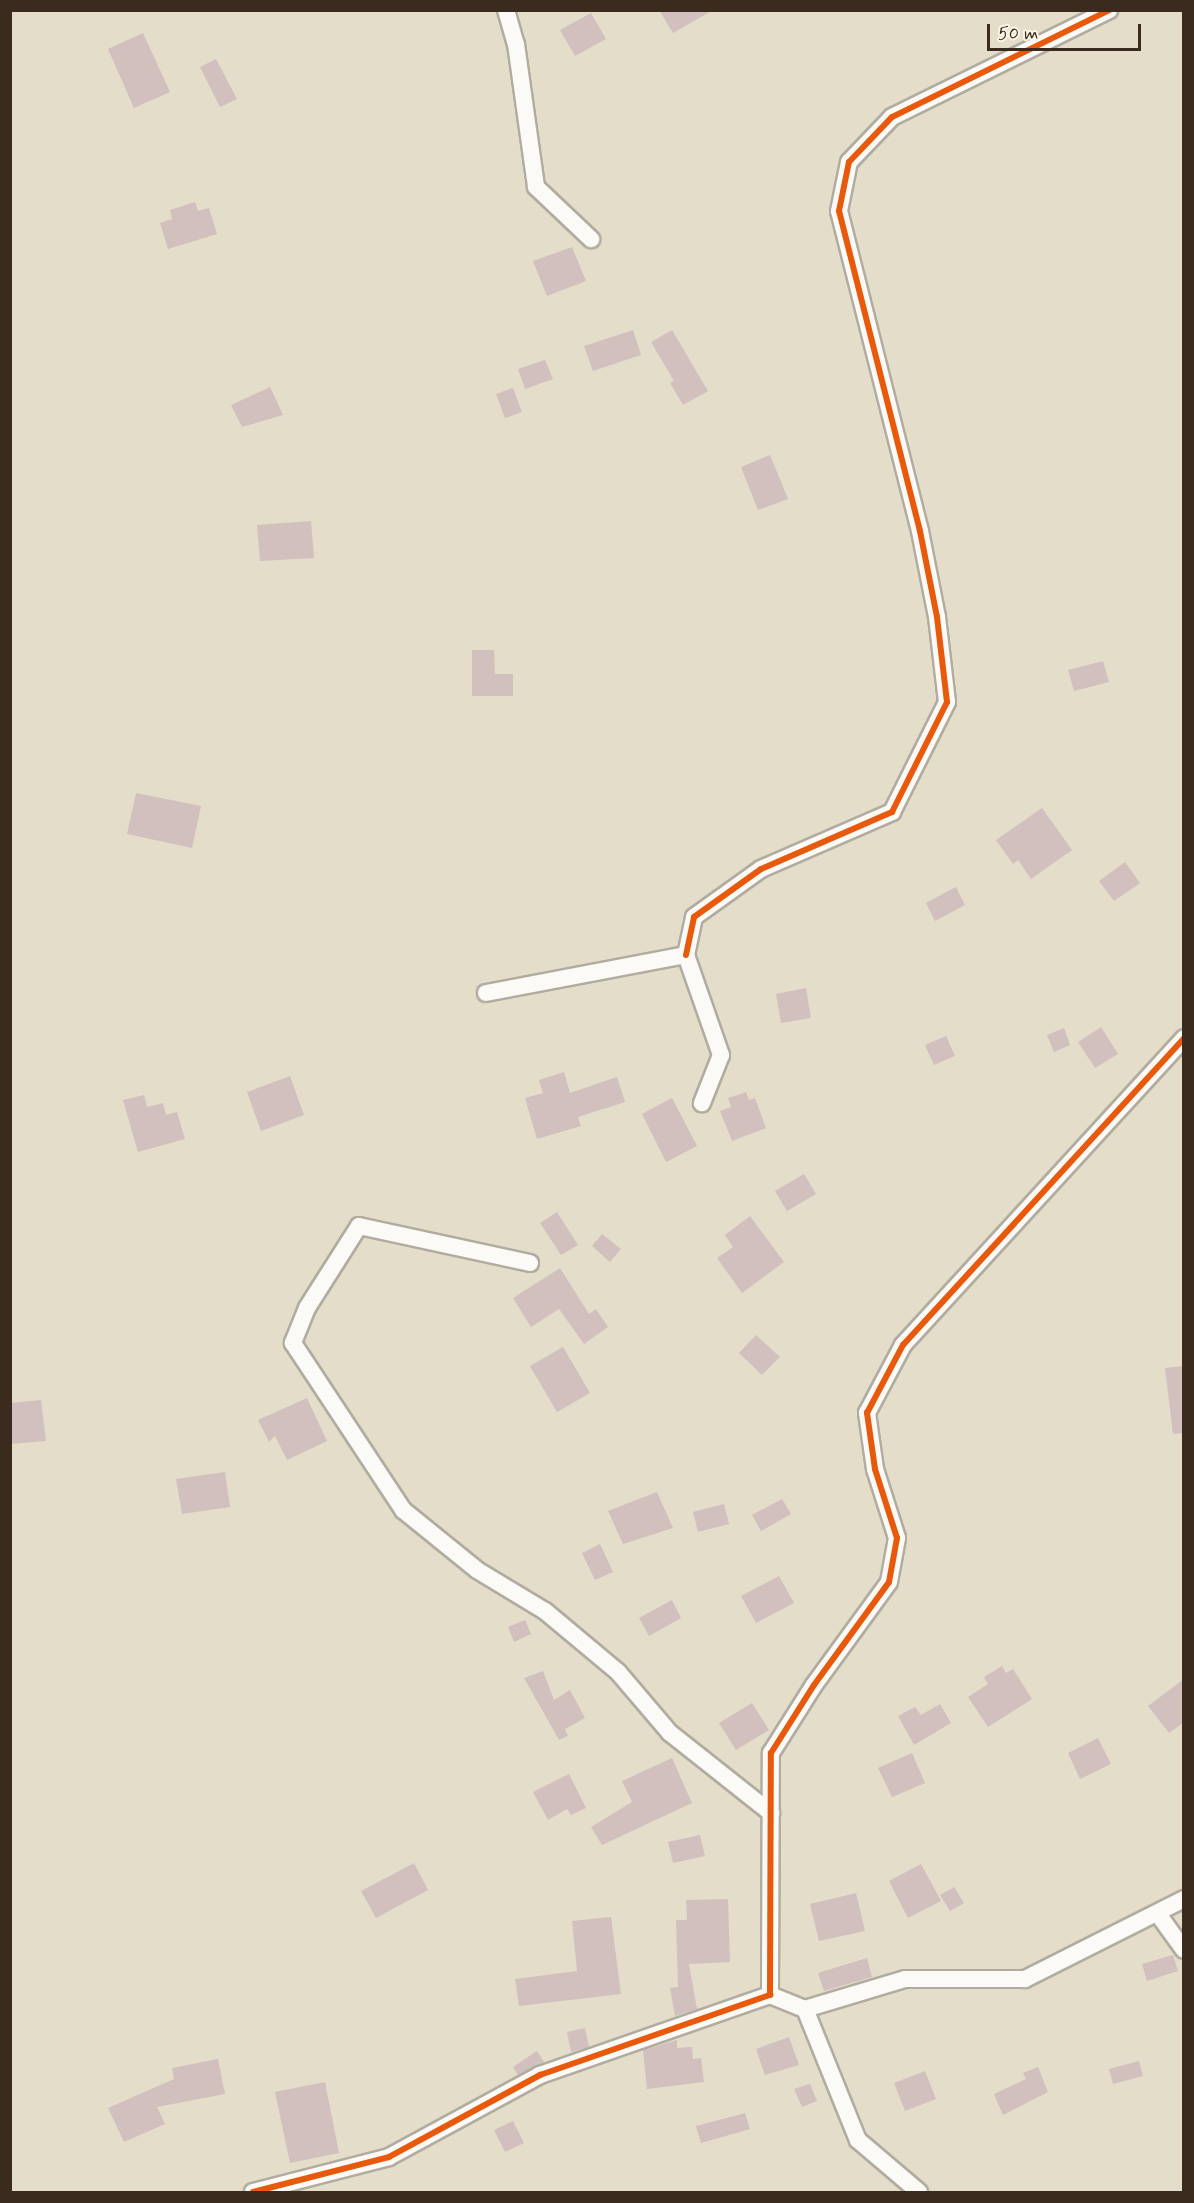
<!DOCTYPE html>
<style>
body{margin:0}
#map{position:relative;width:1194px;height:2203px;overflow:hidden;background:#e4ddca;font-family:Mynerve,sans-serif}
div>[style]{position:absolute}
.building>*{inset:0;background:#d1c0bd}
.roads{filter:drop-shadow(2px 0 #b1ac9f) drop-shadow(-2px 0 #b1ac9f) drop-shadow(0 2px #b1ac9f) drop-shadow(0 -2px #b1ac9f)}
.minor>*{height:16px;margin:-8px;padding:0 8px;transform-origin:8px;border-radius:8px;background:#fbfaf7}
.cycleway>*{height:6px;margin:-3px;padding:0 3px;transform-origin:3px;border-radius:3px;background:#e8590c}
span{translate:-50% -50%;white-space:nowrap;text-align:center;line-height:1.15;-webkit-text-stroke:5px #fcf5e5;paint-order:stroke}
.frame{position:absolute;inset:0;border:12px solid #3b2a1e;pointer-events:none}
.scale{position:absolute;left:987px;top:24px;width:154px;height:27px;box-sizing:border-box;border:3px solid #3b2a1e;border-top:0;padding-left:8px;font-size:18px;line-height:21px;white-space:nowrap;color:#3b2a1e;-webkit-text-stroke:4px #fcf5e5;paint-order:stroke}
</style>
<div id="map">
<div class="building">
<div style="clip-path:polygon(659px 10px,713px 10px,673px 33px)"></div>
<div style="clip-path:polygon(591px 13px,606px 39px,575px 56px,560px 30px)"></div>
<div style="clip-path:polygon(143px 33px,170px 92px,134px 108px,108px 49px)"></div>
<div style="clip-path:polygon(216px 59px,237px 99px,220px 107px,200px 67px)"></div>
<div style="clip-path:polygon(195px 202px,198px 211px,209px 208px,217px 234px,168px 249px,160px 223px,172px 219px,170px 210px)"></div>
<div style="clip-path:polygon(572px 247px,586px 281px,547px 296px,533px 261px)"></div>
<div style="clip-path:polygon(633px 330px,641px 355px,593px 371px,584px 346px)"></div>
<div style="clip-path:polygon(672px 330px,708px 391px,683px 405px,670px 383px,674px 381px,651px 342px)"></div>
<div style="clip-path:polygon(545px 360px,553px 379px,525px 389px,518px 369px)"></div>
<div style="clip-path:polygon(270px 387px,283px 415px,242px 427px,231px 405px)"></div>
<div style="clip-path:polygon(513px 388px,522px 412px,505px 418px,496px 394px)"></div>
<div style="clip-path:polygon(770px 455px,788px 499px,758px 510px,741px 467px)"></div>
<div style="clip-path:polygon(311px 521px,314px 558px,260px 561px,257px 525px)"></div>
<div style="clip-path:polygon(472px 650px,494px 650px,495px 674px,513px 674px,513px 696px,472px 696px)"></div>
<div style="clip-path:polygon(1103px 661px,1109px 682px,1074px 691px,1068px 670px)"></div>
<div style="clip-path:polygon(136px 793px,201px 806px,192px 848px,127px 834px)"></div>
<div style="clip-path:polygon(1042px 808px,1072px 850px,1031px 879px,1018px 860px,1013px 864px,996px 840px)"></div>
<div style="clip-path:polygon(1125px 862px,1140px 883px,1114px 901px,1099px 881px)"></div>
<div style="clip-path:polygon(956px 887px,965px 905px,935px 921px,926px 903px)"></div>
<div style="clip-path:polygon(806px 988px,811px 1018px,781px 1023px,776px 994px)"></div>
<div style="clip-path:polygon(1101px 1027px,1118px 1054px,1095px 1068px,1078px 1042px)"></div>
<div style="clip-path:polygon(1064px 1028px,1070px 1045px,1054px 1052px,1047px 1035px)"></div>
<div style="clip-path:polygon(946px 1036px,955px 1056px,934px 1065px,925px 1045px)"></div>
<div style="clip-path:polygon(564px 1072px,570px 1093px,617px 1077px,625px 1102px,578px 1117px,581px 1126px,537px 1139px,525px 1098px,543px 1093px,539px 1080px)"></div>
<div style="clip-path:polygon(290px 1076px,304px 1115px,261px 1131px,247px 1092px)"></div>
<div style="clip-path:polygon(746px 1092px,749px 1100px,755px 1098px,766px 1128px,732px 1141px,720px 1111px,731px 1107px,728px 1098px)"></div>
<div style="clip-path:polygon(144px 1095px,147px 1107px,163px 1103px,166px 1115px,177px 1112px,185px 1139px,138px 1152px,123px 1100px)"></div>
<div style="clip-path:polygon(672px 1098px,697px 1146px,666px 1162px,642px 1114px)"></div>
<div style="clip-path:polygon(804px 1174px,816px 1194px,787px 1211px,775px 1191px)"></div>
<div style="clip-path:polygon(557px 1212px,578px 1245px,561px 1255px,540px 1223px)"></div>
<div style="clip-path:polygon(750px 1216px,784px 1262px,742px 1293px,717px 1258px,733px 1247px,725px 1235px)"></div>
<div style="clip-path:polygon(602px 1234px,621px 1249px,610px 1262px,592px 1246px)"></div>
<div style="clip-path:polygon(560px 1268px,589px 1314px,596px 1309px,608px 1327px,584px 1344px,559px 1309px,531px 1327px,513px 1298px)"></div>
<div style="clip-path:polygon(756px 1335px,780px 1357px,762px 1375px,739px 1353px)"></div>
<div style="clip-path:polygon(563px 1347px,590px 1393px,557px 1412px,530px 1366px)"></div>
<div style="clip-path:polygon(1184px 1366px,1184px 1433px,1173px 1434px,1165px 1368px)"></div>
<div style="clip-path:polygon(307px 1398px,327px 1441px,287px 1460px,275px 1436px,269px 1442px,258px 1420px)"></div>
<div style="clip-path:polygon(41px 1400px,46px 1441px,10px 1444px,10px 1403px)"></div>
<div style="clip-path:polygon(225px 1472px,230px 1507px,182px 1514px,176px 1479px)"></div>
<div style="clip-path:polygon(657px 1492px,673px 1528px,623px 1544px,608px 1511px)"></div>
<div style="clip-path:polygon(782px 1499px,791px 1514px,761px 1531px,752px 1515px)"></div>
<div style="clip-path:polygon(724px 1504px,729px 1524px,698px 1532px,693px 1512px)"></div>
<div style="clip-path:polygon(600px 1544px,613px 1572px,595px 1580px,582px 1553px)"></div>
<div style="clip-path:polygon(779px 1576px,794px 1603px,756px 1623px,741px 1596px)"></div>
<div style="clip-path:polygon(672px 1600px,681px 1618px,649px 1636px,639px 1618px)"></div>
<div style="clip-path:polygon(525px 1620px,531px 1634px,514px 1642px,508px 1627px)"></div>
<div style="clip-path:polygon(1002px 1666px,1006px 1673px,1013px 1669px,1032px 1699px,988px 1727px,968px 1697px,988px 1684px,984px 1677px)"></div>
<div style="clip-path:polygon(543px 1671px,554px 1700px,570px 1690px,585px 1718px,565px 1729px,568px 1736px,559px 1740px,524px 1678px)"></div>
<div style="clip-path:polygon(1184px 1679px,1184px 1722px,1169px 1733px,1148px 1706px)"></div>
<div style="clip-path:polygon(752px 1703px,769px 1730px,736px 1750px,719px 1723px)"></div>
<div style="clip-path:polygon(940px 1704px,951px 1723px,914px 1745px,898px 1716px,915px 1707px,921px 1715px)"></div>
<div style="clip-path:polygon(1098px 1738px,1111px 1764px,1080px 1779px,1068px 1753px)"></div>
<div style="clip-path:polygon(912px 1753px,925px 1783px,892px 1797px,878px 1768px)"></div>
<div style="clip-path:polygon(672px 1758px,692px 1803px,602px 1845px,591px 1827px,632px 1802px,622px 1781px)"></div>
<div style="clip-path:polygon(569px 1774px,586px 1808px,571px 1815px,567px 1809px,548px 1820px,533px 1792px)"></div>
<div style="clip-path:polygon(700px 1835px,705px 1856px,673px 1863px,668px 1842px)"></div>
<div style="clip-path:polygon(414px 1863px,428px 1890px,376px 1918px,361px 1891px)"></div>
<div style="clip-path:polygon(921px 1864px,941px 1901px,908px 1918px,889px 1881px)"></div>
<div style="clip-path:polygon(954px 1887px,964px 1903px,950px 1911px,940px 1895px)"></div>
<div style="clip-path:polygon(856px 1893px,865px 1931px,819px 1941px,810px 1904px)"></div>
<div style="clip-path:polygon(728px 1899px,730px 1962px,689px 1964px,697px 2009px,675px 2016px,670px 1988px,678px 1987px,676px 1920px,687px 1920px,686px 1900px)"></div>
<div style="clip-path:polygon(611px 1917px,621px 1994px,519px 2006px,515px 1979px,577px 1971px,572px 1921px)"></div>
<div style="clip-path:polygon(1173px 1955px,1178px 1971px,1147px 1981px,1142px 1964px)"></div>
<div style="clip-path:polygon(867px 1958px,872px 1977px,824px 1991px,818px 1973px)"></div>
<div style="clip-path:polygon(585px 2028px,589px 2047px,571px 2052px,567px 2032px)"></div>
<div style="clip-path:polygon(789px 2037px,799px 2065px,765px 2075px,756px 2049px)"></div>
<div style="clip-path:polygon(677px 2040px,677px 2048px,692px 2047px,693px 2059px,701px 2058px,704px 2082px,647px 2089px,643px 2050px)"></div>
<div style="clip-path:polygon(537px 2051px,544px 2062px,518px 2075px,513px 2067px)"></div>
<div style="clip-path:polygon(218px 2059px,225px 2094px,157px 2107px,165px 2124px,124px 2142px,108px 2108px,174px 2079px,172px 2068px)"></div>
<div style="clip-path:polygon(1139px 2061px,1143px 2076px,1113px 2084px,1109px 2069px)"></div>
<div style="clip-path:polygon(1038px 2067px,1048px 2092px,1003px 2115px,994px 2094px,1026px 2079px,1023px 2073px)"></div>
<div style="clip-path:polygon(925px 2071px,936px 2099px,905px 2111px,894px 2083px)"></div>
<div style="clip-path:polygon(325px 2082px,339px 2153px,290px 2163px,275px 2092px)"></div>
<div style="clip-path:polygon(810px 2084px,817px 2101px,802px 2107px,794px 2089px)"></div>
<div style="clip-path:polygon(745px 2113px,750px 2129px,701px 2143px,696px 2126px)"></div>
<div style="clip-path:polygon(513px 2121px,524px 2143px,505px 2152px,494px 2130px)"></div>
</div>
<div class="roads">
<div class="minor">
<div style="left:506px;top:10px;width:35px;rotate:74deg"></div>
<div style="left:516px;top:44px;width:144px;rotate:82deg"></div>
<div style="left:536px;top:187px;width:76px;rotate:43.4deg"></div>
<div style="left:686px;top:955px;width:39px;rotate:-78deg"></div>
<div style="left:694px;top:917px;width:82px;rotate:-35.6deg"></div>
<div style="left:761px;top:869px;width:143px;rotate:-23.5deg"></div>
<div style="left:892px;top:812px;width:123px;rotate:-63.4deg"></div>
<div style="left:947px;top:702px;width:86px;rotate:-96.7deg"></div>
<div style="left:937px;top:617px;width:88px;rotate:-101.2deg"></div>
<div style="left:920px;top:531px;width:330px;rotate:-104.2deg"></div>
<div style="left:839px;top:211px;width:50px;rotate:-78.5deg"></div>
<div style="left:849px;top:162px;width:62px;rotate:-46.3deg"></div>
<div style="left:892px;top:117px;width:242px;rotate:-26.2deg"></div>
<div style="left:486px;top:993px;width:204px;rotate:-10.8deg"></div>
<div style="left:686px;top:955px;width:106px;rotate:70.7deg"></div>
<div style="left:721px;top:1055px;width:52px;rotate:111.6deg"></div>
<div style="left:530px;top:1263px;width:175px;rotate:-167.8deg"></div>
<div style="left:359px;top:1226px;width:97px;rotate:122.4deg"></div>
<div style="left:307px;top:1308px;width:38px;rotate:112deg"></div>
<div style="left:293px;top:1343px;width:200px;rotate:56.6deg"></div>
<div style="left:403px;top:1510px;width:95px;rotate:39deg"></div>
<div style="left:477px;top:1570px;width:79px;rotate:31.1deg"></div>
<div style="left:545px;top:1611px;width:95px;rotate:39.9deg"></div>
<div style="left:618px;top:1672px;width:80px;rotate:49.6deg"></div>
<div style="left:670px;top:1733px;width:129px;rotate:38.4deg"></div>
<div style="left:1158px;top:1914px;width:44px;rotate:54.2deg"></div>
<div style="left:770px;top:1995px;width:38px;rotate:22deg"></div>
<div style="left:805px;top:2009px;width:104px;rotate:-16.7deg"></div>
<div style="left:905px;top:1979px;width:120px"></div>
<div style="left:1025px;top:1979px;width:178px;rotate:-26.7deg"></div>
<div style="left:805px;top:2009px;width:141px;rotate:68deg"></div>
<div style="left:858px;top:2140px;width:80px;rotate:40.4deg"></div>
<div style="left:253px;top:2192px;width:140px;rotate:-14.4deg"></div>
<div style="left:389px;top:2157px;width:172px;rotate:-28.5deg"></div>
<div style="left:540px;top:2075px;width:244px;rotate:-19.2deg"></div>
<div style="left:770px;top:1995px;width:242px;rotate:-89.8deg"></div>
<div style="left:771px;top:1753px;width:80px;rotate:-57.7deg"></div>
<div style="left:814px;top:1685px;width:127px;rotate:-53.9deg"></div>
<div style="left:889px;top:1582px;width:45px;rotate:-79.7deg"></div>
<div style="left:897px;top:1538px;width:72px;rotate:-107.7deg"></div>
<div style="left:875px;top:1469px;width:57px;rotate:-98.1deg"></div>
<div style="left:867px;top:1413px;width:77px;rotate:-62.1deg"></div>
<div style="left:903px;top:1345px;width:416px;rotate:-47.5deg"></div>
</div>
</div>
<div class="cycleway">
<div style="left:686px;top:955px;width:39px;rotate:-78deg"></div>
<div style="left:694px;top:917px;width:82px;rotate:-35.6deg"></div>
<div style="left:761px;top:869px;width:143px;rotate:-23.5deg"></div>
<div style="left:892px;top:812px;width:123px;rotate:-63.4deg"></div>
<div style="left:947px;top:702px;width:86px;rotate:-96.7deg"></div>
<div style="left:937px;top:617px;width:88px;rotate:-101.2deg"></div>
<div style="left:920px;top:531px;width:330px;rotate:-104.2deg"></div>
<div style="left:839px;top:211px;width:50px;rotate:-78.5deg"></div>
<div style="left:849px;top:162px;width:62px;rotate:-46.3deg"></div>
<div style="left:892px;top:117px;width:242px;rotate:-26.2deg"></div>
<div style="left:253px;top:2192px;width:140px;rotate:-14.4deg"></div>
<div style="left:389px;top:2157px;width:172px;rotate:-28.5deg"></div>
<div style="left:540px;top:2075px;width:244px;rotate:-19.2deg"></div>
<div style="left:770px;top:1995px;width:242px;rotate:-89.8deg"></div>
<div style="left:771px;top:1753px;width:80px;rotate:-57.7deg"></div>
<div style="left:814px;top:1685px;width:127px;rotate:-53.9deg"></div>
<div style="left:889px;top:1582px;width:45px;rotate:-79.7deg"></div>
<div style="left:897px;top:1538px;width:72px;rotate:-107.7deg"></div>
<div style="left:875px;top:1469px;width:57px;rotate:-98.1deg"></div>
<div style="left:867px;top:1413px;width:77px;rotate:-62.1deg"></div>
<div style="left:903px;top:1345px;width:416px;rotate:-47.5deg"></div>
</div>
<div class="frame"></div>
<div class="scale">50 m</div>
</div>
